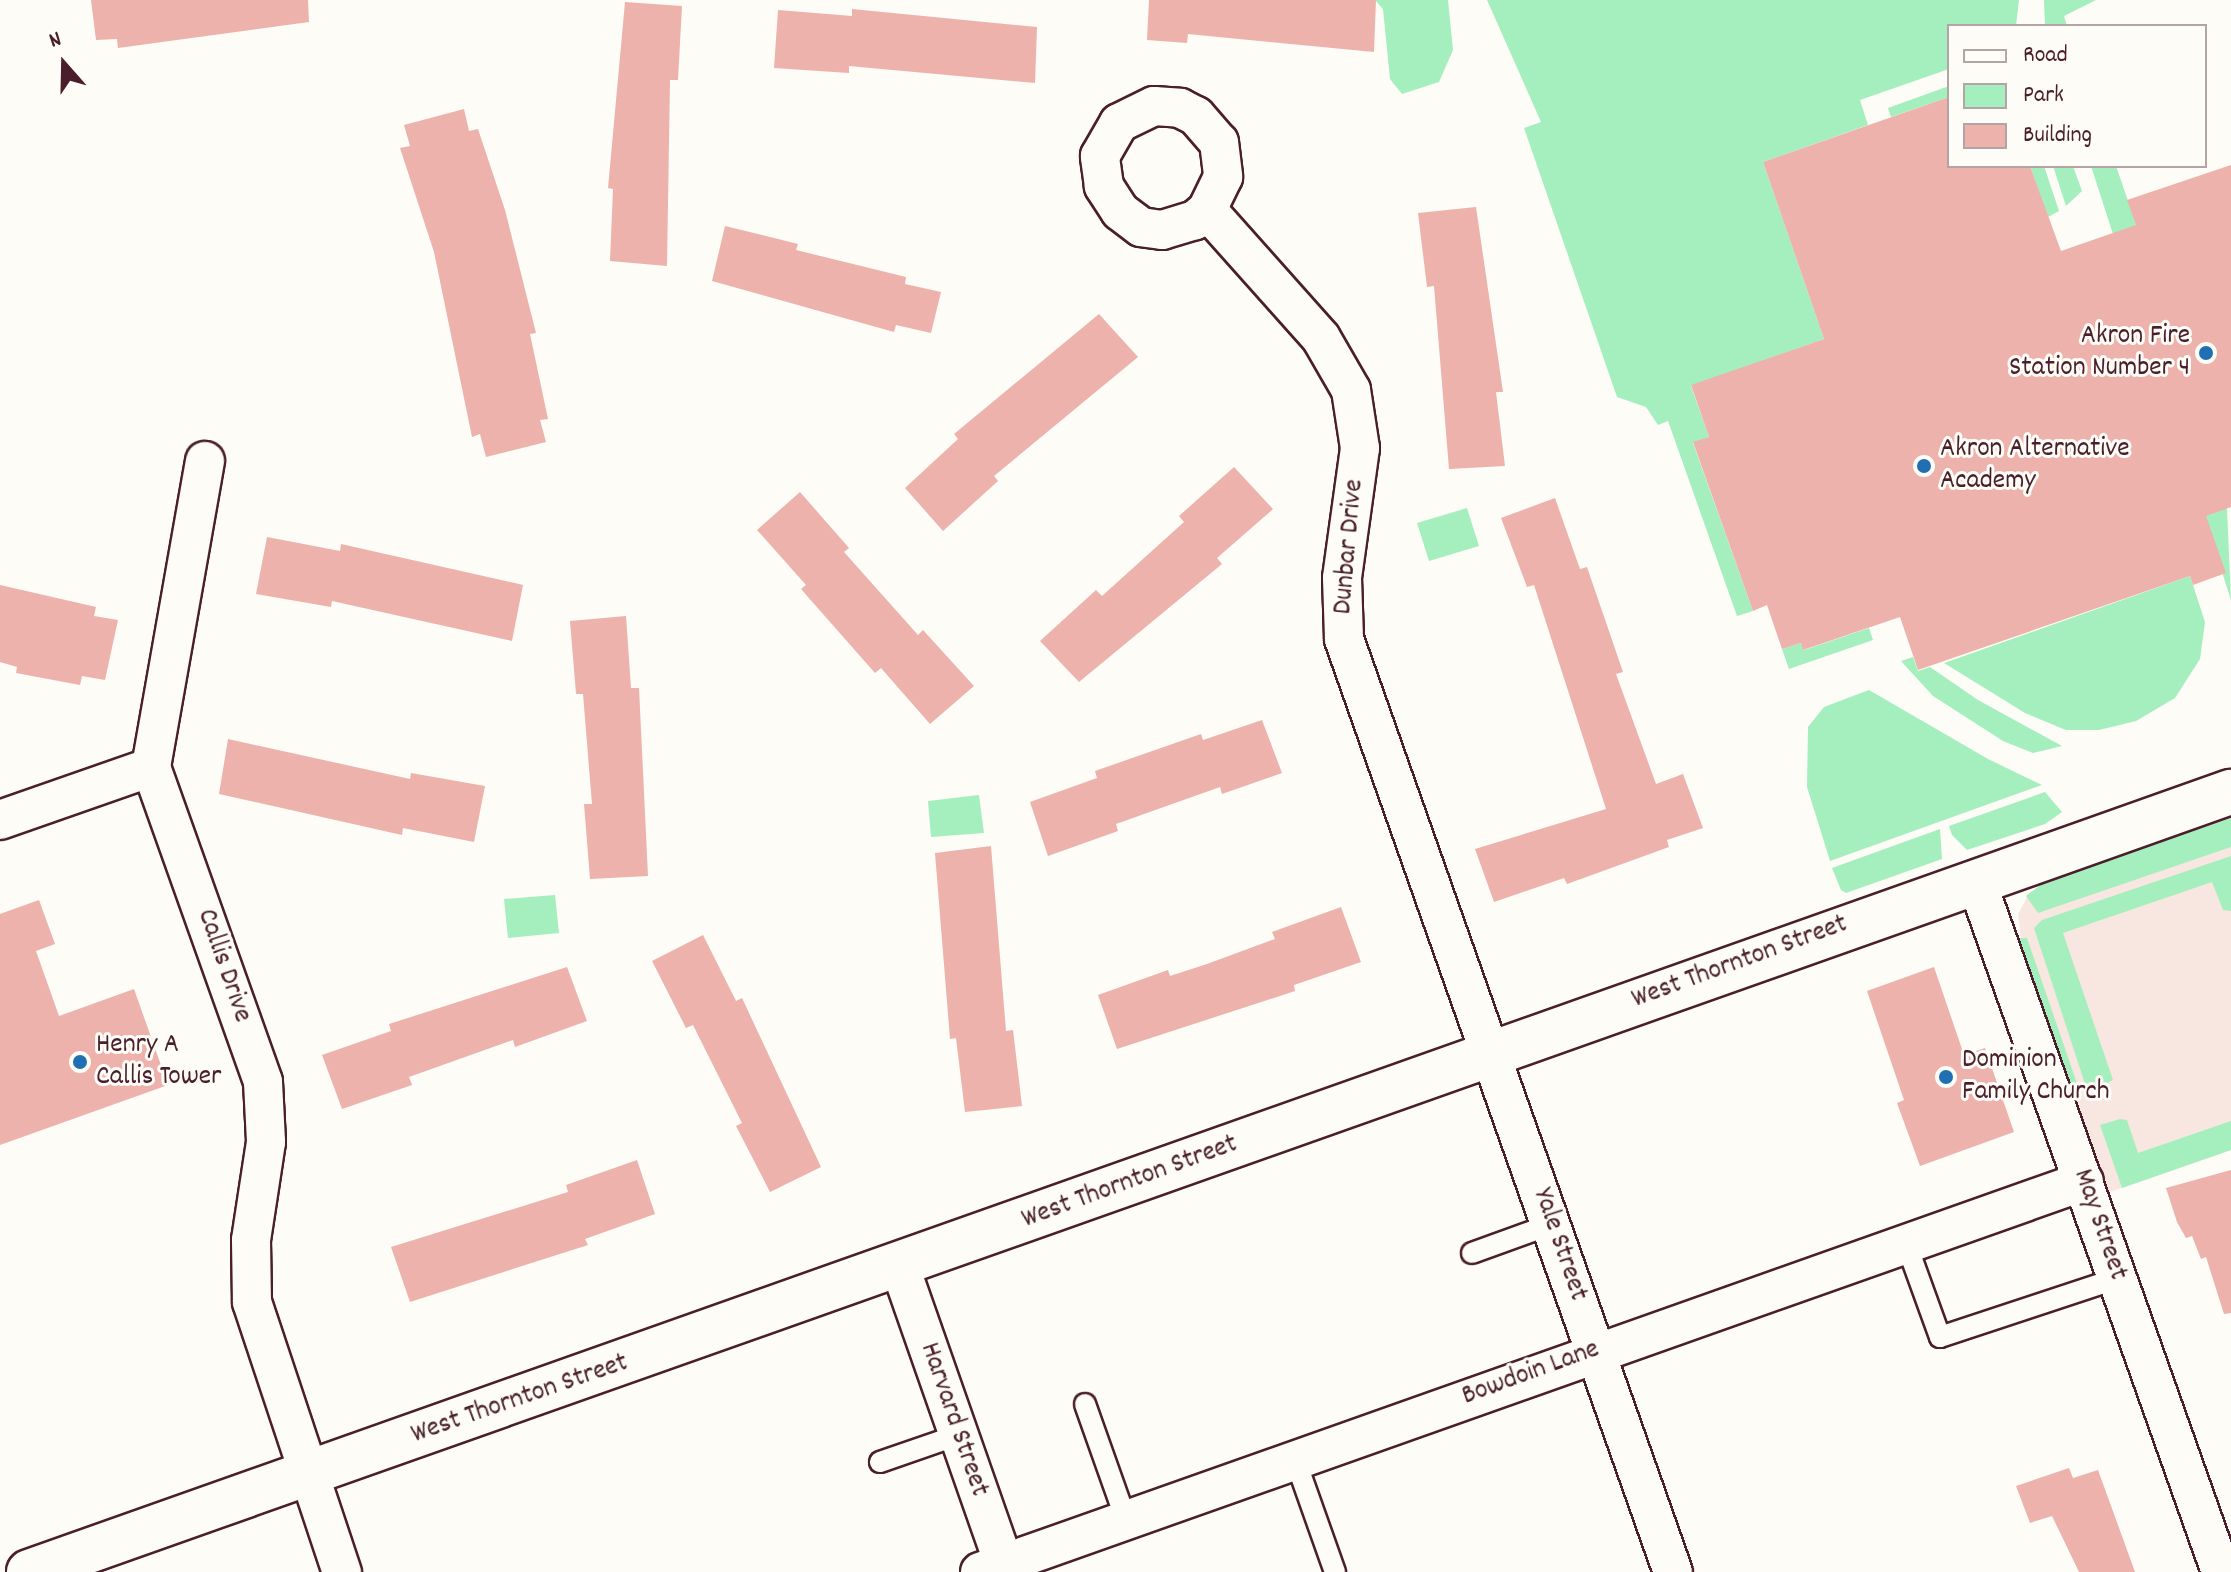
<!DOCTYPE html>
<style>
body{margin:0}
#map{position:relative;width:2231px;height:1572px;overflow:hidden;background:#fdfcf7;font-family:Dekko,sans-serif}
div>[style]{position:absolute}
.built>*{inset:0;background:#f8e6e0}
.green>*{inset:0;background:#a5efbe}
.building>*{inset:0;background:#edb2ac}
.roads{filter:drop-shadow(2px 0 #4a1f2b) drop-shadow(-2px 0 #4a1f2b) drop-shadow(0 2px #4a1f2b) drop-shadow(0 -2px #4a1f2b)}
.lane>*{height:20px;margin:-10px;padding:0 10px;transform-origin:10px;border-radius:10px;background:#fdfcf7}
.street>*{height:38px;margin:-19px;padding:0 19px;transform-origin:19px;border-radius:19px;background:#fdfcf7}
.secondary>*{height:44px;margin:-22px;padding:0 22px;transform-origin:22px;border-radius:22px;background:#fdfcf7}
.dots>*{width:22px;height:22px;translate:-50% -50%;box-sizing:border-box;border:4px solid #fdfcf7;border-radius:50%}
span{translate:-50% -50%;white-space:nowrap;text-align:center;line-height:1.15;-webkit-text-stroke:6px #fdfcf7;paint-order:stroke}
.poi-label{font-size:28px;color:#4a1f2b}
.right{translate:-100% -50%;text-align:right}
.left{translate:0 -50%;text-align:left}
.street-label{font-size:28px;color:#4a1f2b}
.legend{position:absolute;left:1947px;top:24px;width:260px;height:144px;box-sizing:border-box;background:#fdfcf7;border:2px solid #b5a4a5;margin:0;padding:10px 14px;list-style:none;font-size:24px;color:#4a1f2b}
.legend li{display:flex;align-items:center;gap:16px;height:40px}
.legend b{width:40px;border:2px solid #b5a4a5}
.north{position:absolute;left:24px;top:24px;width:80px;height:80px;-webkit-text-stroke:6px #fdfcf7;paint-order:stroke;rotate:340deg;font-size:22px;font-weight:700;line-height:32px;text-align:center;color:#4a1f2b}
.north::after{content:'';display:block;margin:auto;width:28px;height:36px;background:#4a1f2b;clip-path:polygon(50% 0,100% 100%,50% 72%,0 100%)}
</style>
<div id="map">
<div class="built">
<div style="clip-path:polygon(2231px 818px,2231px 1150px,2107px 1193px,2022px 949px,2018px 914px,2030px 892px)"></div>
</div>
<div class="green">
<div style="clip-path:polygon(1375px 0,1448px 0,1453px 50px,1439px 82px,1402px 94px,1390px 79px,1383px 9px)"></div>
<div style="clip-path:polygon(1487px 0,2019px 0,2016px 26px,1949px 26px,1949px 69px,1860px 100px,1868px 125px,1763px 162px,1824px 339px,1691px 386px,1709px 437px,1693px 443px,1753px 611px,1737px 616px,1668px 421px,1658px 425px,1646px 407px,1617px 397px,1524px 128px,1541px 122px)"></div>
<div style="clip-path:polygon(2044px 0,2096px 0,2064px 16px,2067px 26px,2045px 26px)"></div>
<div style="clip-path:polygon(1949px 86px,1949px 97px,1891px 117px,1888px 108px)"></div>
<div style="clip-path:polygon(2030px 166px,2044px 166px,2059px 211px,2048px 217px)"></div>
<div style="clip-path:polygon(2053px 166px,2073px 166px,2082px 191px,2066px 206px)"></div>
<div style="clip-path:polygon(2091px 166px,2116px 166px,2226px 486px,2231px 600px)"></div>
<div style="clip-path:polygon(1467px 508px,1479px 546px,1429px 561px,1417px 523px)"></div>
<div style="clip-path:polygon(2190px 576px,2205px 622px,2200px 659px,2175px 698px,2136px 721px,2099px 730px,2066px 730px,2025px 713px,1944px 663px)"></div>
<div style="clip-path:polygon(1869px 628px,1873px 640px,1789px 669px,1782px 649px,1801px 643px,1804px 650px)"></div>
<div style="clip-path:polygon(1913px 657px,1918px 671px,1930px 667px,1978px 700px,2062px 746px,2033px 753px,2003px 741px,1933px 696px,1901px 661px)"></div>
<div style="clip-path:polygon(1869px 690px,1988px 759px,2042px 785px,1830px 861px,1807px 787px,1808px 727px,1824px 707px)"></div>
<div style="clip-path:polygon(2045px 792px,2062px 812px,2045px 824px,1967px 850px,1952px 835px,1949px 826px)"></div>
<div style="clip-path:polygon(979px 795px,984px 833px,931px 837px,928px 801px)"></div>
<div style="clip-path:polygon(2231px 818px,2231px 847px,2038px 913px,2026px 896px,2047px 880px)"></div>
<div style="clip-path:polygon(1940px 829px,1942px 859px,1846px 893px,1841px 890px,1832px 868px)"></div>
<div style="clip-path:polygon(2231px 856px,2231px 911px,2223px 910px,2212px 882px,2063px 933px,2113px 1080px,2088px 1093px,2034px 928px,2042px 920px)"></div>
<div style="clip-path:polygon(555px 895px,559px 933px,508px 938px,504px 899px)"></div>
<div style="clip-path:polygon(2019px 938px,2027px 938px,2081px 1095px,2073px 1096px)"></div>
<div style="clip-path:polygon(2120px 1119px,2127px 1120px,2138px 1153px,2231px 1121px,2231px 1150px,2122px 1188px,2100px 1125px)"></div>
</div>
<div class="building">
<div style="clip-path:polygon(91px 0,308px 0,309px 22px,118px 48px,117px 39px,96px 40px)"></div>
<div style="clip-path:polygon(1149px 0,1376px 0,1374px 52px,1188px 34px,1187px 43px,1147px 40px)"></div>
<div style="clip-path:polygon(625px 2px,682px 6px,678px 80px,670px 80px,667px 266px,610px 261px,613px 189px,608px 188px)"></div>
<div style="clip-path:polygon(852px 9px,1037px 27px,1035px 83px,849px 66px,849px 73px,774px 68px,778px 10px,852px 16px)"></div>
<div style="clip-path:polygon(1949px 97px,1949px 166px,2030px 166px,2061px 251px,2136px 225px,2127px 200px,2231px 165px,2231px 507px,2206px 516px,2226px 573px,2193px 585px,2190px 576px,1918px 670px,1900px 617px,1803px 650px,1801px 643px,1782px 649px,1767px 605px,1753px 611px,1693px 442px,1709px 437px,1691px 385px,1824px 339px,1763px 162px)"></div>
<div style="clip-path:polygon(464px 109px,469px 131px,478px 129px,505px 210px,536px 333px,530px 334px,548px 419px,540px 420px,546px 442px,486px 457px,480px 434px,472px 437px,434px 252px,400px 148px,410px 146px,404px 125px)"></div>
<div style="clip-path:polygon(1476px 207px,1503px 392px,1496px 392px,1505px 466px,1449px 469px,1434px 286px,1427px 287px,1418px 213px)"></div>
<div style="clip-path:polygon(725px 226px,798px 244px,796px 250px,906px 277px,905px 284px,941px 292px,931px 333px,896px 325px,894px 332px,712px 281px)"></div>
<div style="clip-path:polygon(1099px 314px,1138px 357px,994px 476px,998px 481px,943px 531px,905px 488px,958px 439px,954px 434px)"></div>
<div style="clip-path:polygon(1234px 467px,1273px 509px,1217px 558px,1222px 564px,1079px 682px,1040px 641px,1096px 590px,1102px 596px,1184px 522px,1179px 516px)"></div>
<div style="clip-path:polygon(800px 492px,849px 548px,844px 552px,918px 635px,923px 630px,974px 686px,930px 724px,881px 668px,875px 673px,801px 589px,806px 585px,757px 530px)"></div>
<div style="clip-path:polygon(1555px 498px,1580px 569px,1587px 567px,1623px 672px,1616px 674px,1656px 784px,1683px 774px,1703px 828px,1667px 840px,1669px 847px,1567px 884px,1564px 878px,1494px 902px,1475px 849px,1606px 809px,1534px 585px,1527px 587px,1501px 518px)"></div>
<div style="clip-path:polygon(267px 537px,340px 551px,341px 544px,523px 585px,512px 641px,332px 601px,331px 607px,256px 594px)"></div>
<div style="clip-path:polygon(0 585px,96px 607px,94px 616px,118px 620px,105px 680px,82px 676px,80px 685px,16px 673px,17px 667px,0 662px)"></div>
<div style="clip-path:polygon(626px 616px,631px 688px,639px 688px,648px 876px,590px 879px,584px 804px,592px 804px,583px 694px,576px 694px,570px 621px)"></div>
<div style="clip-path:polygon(1262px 720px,1282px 773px,1222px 794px,1220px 787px,1116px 824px,1118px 831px,1048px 856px,1030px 802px,1097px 778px,1095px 771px,1201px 734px,1203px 740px)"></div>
<div style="clip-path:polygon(228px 739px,410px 779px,411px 773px,485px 786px,474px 842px,403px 828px,402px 835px,219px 794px)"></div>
<div style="clip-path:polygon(991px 846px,1006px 1031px,1013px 1030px,1022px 1106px,965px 1112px,956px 1038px,950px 1039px,935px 853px)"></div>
<div style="clip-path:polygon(39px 900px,55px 944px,36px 951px,59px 1016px,134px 989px,168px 1085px,0 1145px,0 914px)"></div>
<div style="clip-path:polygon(1341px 907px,1361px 962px,1294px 985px,1295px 991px,1117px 1049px,1098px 995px,1168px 970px,1170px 976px,1207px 964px,1275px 939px,1272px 932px)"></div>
<div style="clip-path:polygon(703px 935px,736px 1001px,742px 998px,821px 1167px,770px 1192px,736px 1126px,742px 1123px,693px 1025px,686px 1028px,652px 961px)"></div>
<div style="clip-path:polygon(567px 967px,587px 1021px,515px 1047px,513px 1040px,409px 1077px,412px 1085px,342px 1109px,322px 1055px,391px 1031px,389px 1024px)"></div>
<div style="clip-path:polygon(1934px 967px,1964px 1055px,1985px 1048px,2014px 1132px,1920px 1166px,1897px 1103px,1904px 1100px,1867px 991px)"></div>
<div style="clip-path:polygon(637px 1160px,655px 1214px,585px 1239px,588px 1245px,410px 1302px,391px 1247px,568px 1192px,566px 1185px)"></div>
<div style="clip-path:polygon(2231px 1170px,2231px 1313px,2224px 1314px,2206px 1257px,2201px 1259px,2192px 1236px,2186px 1238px,2177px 1222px,2166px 1188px)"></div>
<div style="clip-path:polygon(2069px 1468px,2073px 1478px,2098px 1470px,2135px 1572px,2079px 1572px,2052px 1516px,2030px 1523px,2016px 1486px)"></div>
</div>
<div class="roads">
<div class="lane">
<div style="left:1906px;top:1243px;width:100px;rotate:70.1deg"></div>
<div style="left:1940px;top:1337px;width:188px;rotate:-18.3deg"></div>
<div style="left:1472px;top:1253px;width:85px;rotate:-19.9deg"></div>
<div style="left:1085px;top:1404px;width:123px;rotate:70.5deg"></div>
<div style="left:1295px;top:1459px;width:120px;rotate:70.5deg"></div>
<div style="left:880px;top:1462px;width:83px;rotate:-19.1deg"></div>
</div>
<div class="street">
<div style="left:1207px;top:210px;width:16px;rotate:140deg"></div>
<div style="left:1195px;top:220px;width:34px;rotate:163deg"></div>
<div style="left:1162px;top:230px;width:21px;rotate:-172deg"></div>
<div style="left:1141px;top:227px;width:26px;rotate:-143deg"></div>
<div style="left:1120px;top:211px;width:30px;rotate:-123deg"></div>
<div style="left:1104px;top:186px;width:30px;rotate:-98deg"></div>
<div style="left:1100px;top:156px;width:38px;rotate:-60deg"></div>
<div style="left:1119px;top:123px;width:39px;rotate:-26deg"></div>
<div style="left:1154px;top:106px;width:26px;rotate:4deg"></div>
<div style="left:1180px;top:108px;width:18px;rotate:27deg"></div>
<div style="left:1196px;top:116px;width:35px;rotate:49deg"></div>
<div style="left:1219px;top:142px;width:35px;rotate:83deg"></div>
<div style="left:1223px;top:177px;width:37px;rotate:116deg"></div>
<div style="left:1207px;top:210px;width:171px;rotate:48.3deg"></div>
<div style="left:1321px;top:338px;width:60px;rotate:60deg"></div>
<div style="left:1351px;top:390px;width:59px;rotate:81.2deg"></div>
<div style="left:1360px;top:448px;width:131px;rotate:97.9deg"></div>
<div style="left:1342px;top:578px;width:61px;rotate:88.1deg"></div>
<div style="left:1344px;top:639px;width:989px;rotate:70.58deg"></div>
<div style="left:205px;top:461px;width:311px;rotate:100deg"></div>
<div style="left:151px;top:767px;width:334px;rotate:70.4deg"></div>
<div style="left:263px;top:1082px;width:60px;rotate:87.1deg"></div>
<div style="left:266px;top:1142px;width:99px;rotate:98.7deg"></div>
<div style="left:251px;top:1240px;width:62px;rotate:89.1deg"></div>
<div style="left:252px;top:1302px;width:285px;rotate:71.6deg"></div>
<div style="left:0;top:820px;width:160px;rotate:-19.3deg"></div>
<div style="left:1976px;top:880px;width:734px;rotate:70.5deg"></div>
<div style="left:900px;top:1267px;width:323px;rotate:70.7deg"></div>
<div style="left:980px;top:1572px;width:1171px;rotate:-19.5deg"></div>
</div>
<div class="secondary">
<div style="left:29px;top:1572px;width:2336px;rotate:-19.51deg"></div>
</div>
</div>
<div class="dots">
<div style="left:2206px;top:353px;background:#1f6fb2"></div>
<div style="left:1924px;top:466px;background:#1f6fb2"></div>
<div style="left:80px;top:1062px;background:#1f6fb2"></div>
<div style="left:1946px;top:1077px;background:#1f6fb2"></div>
</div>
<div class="poi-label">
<span class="right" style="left:2190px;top:353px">Akron Fire<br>Station Number 4</span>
<span class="left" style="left:1940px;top:466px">Akron Alternative<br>Academy</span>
<span class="left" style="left:96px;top:1062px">Henry A<br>Callis Tower</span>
<span class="left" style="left:1962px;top:1077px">Dominion<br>Family Church</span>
</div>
<div class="street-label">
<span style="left:1350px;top:547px;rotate:-85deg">Dunbar Drive</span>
<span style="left:1740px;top:963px;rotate:-20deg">West Thornton Street</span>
<span style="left:223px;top:966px;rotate:71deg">Callis Drive</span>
<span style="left:1130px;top:1183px;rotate:-20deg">West Thornton Street</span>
<span style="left:2099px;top:1225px;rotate:71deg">May Street</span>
<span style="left:1559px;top:1245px;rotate:71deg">Yale Street</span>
<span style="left:1531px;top:1374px;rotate:-20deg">Bowdoin Lane</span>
<span style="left:520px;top:1400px;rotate:-19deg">West Thornton Street</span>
<span style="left:953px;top:1420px;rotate:71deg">Harvard Street</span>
</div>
<ul class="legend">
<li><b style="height:10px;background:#fdfcf7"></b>Road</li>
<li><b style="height:22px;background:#a5efbe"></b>Park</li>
<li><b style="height:22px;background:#edb2ac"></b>Building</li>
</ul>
<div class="north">N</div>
</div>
